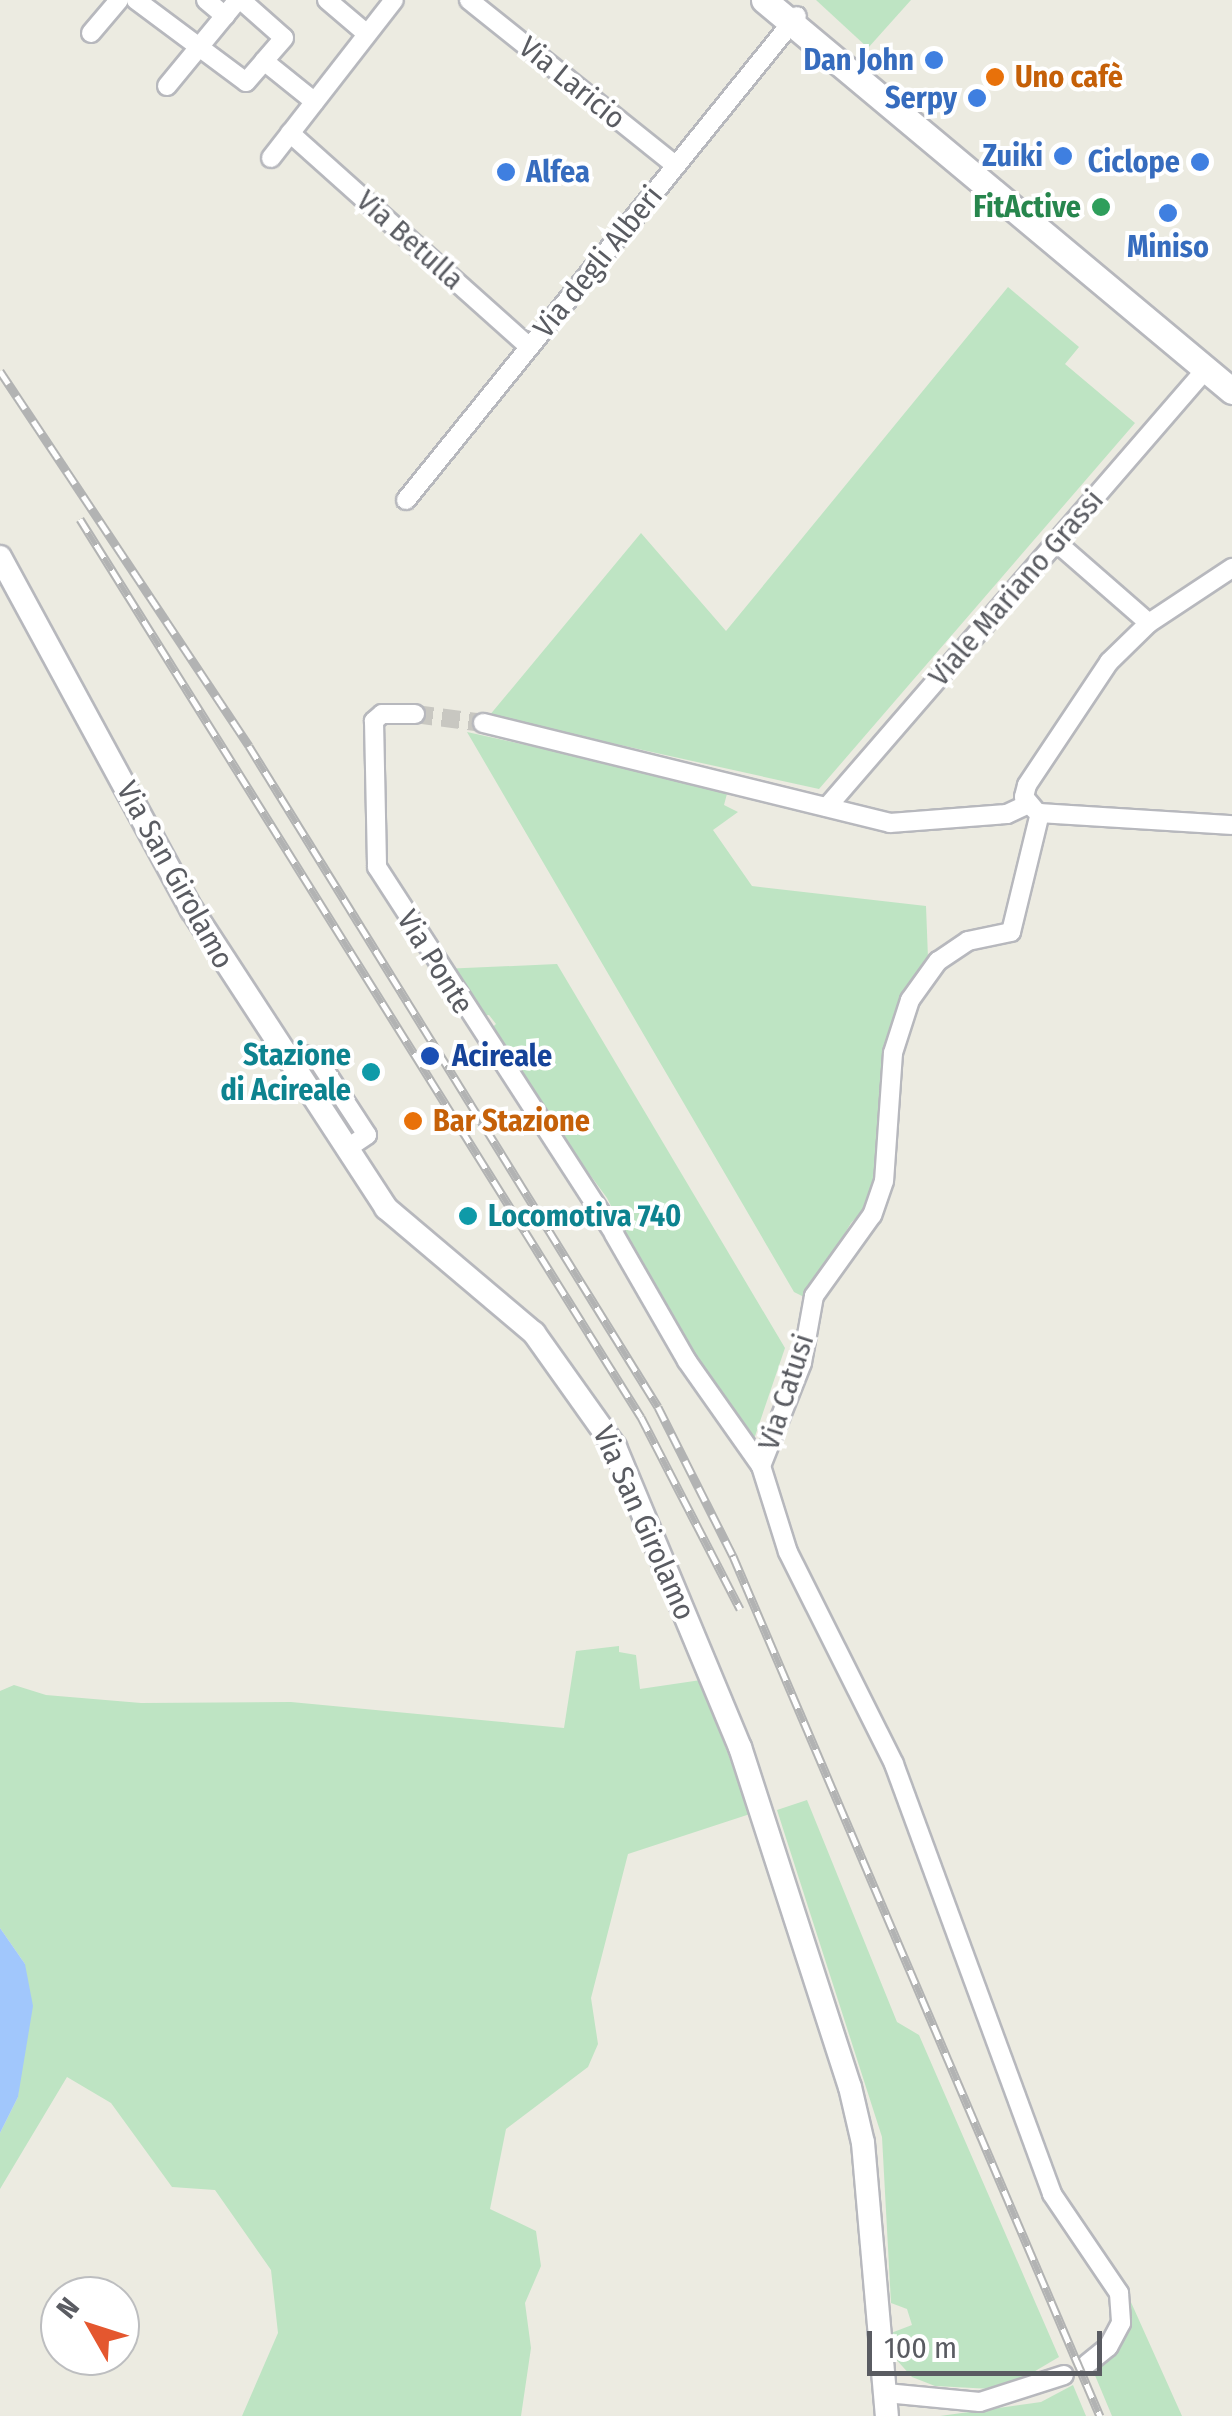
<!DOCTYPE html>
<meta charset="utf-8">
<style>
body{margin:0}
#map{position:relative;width:1232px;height:2416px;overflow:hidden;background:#ecebe1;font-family:"Fira Sans Condensed",sans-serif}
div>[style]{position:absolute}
.green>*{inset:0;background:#bee4c3}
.water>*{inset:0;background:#a1c7fc}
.minor-tunnel>*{height:18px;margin-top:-9px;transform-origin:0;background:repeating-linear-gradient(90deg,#c8c7c1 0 18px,transparent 0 27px)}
.roads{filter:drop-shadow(2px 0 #b7b8bd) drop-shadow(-2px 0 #b7b8bd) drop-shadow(0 2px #b7b8bd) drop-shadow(0 -2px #b7b8bd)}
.minor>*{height:18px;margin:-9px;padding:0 9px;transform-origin:9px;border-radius:9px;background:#fff}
.tertiary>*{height:22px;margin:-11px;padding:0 11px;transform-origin:11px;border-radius:11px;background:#fff}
.secondary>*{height:25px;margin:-12.5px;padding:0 12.5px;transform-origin:12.5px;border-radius:12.5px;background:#fff}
.rail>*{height:9px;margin-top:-4.5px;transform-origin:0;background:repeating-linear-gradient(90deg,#fff 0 15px,#b2b3b3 0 30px);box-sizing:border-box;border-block:2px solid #b2b3b3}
.dots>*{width:28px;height:28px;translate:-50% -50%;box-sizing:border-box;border:5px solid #fff;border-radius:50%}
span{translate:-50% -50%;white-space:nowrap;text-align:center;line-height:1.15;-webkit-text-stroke:8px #fff;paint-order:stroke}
.shop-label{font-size:30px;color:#366cbe;font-weight:700}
.right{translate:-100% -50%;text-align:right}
.left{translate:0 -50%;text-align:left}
.food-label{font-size:30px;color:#c56008;font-weight:700}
.street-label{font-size:30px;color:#5a5c62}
.leisure-label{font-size:30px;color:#27864d;font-weight:700}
.culture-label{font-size:30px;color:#0d838f;font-weight:700}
.transit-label{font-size:30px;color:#164399;font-weight:700}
.north{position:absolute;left:40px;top:2276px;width:100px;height:100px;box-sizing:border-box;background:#fff;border:2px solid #bdbec0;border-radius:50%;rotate:309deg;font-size:28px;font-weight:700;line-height:40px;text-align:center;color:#5a5c62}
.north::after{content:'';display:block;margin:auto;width:35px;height:45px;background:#e4572f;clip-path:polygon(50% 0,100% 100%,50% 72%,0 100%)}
.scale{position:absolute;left:867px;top:2331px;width:235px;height:45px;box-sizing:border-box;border:5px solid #5a5c62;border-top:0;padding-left:12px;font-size:30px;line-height:35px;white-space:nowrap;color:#5a5c62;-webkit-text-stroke:8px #fff;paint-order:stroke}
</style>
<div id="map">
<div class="green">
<div style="clip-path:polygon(816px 0,911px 0,868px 48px)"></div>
<div style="clip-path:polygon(1008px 287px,1079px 347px,1065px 364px,1135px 423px,819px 789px,489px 716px,641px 533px,726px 631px)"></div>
<div style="clip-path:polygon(467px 732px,728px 790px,724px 805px,738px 812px,713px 830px,752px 886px,926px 906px,928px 958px,904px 1000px,875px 1198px,851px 1223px,806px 1298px,794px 1292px)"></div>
<div style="clip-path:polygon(557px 964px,785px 1348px,752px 1445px,690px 1359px,607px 1198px,486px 1033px,496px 1024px,489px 1015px,473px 1017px,442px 969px)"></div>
<div style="clip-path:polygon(619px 1646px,619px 1652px,636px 1655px,640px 1689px,701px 1680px,750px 1814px,628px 1854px,591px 1998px,598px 2044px,588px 2067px,506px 2129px,490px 2209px,536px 2231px,541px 2266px,525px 2303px,531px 2348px,521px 2416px,242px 2416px,278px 2333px,271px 2270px,215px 2190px,172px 2187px,111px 2103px,67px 2077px,0 2189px,0 2133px,18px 2097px,25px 1964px,0 1928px,0 1691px,14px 1685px,46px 1695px,141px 1703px,291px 1702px,564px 1728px,576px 1651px)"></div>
<div style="clip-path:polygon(807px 1800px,897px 2022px,919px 2035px,1059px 2357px,1020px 2380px,992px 2389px,935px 2386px,912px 2377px,894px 2357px,891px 2333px,912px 2325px,907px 2309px,891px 2303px,882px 2137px,777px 1810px)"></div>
<div style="clip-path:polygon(1130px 2300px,1182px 2416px,1112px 2416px,1094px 2373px,1125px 2337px)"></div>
<div style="clip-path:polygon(1073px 2385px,1086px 2416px,940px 2416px,1041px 2402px)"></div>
</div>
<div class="water">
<div style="clip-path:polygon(0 1928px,25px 1964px,33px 2006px,18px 2097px,0 2133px)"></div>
</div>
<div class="minor-tunnel">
<div style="left:415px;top:714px;width:69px;rotate:7.5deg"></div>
</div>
<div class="roads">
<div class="minor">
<div style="left:136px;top:0;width:137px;rotate:36.7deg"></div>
<div style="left:246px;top:82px;width:28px;rotate:-49deg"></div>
<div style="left:264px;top:61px;width:65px;rotate:38.8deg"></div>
<div style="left:206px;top:0;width:25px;rotate:40deg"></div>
<div style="left:241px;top:0;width:57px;rotate:41.5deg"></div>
<div style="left:284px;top:38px;width:30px;rotate:131deg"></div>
<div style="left:327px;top:0;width:52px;rotate:40.4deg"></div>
<div style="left:469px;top:0;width:265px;rotate:38.7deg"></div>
<div style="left:91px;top:33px;width:43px;rotate:-49.7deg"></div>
<div style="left:167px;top:86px;width:112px;rotate:-50.5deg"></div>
<div style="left:290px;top:133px;width:321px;rotate:41.8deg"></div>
<div style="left:271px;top:158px;width:200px;rotate:-52.1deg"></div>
<div style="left:406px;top:500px;width:622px;rotate:-51.07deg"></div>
<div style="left:1056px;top:542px;width:123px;rotate:41.1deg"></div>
<div style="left:415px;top:714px;width:33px;rotate:180deg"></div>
<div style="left:382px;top:714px;width:11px;rotate:139deg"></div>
<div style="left:374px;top:721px;width:146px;rotate:88.8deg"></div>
<div style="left:377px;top:867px;width:437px;rotate:57.1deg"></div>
<div style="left:614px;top:1234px;width:146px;rotate:60.1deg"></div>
<div style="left:687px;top:1361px;width:128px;rotate:54.8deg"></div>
<div style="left:483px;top:723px;width:419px;rotate:13.8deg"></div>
<div style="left:890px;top:823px;width:117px;rotate:-4.4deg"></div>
<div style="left:1007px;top:814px;width:23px;rotate:-25deg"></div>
<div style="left:827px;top:807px;width:579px;rotate:-49.13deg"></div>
<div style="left:1035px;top:810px;width:17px;rotate:-130deg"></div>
<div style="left:1024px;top:797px;width:12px;rotate:-76deg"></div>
<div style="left:1027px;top:785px;width:148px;rotate:-56.3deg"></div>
<div style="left:1109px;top:662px;width:56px;rotate:-44.3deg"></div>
<div style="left:1149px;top:623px;width:100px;rotate:-33.5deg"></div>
<div style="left:1040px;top:813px;width:122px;rotate:103.7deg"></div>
<div style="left:1011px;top:932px;width:44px;rotate:168.2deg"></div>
<div style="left:968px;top:941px;width:36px;rotate:146deg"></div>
<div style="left:938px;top:961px;width:48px;rotate:125.7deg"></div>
<div style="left:910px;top:1000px;width:56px;rotate:107.8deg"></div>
<div style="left:893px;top:1053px;width:128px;rotate:94deg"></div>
<div style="left:884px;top:1181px;width:36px;rotate:109deg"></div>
<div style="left:872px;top:1215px;width:100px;rotate:125.6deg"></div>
<div style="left:814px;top:1296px;width:68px;rotate:100.2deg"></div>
<div style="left:802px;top:1363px;width:111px;rotate:111.7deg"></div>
<div style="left:761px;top:1466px;width:90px;rotate:72.6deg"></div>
<div style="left:788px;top:1552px;width:237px;rotate:63.4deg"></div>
<div style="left:894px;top:1764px;width:458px;rotate:69.8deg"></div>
<div style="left:1052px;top:2194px;width:120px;rotate:55.9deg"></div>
<div style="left:1119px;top:2293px;width:30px;rotate:86deg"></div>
<div style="left:1121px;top:2323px;width:27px;rotate:118deg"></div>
<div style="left:1108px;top:2347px;width:27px;rotate:141deg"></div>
<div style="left:1040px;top:813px;width:192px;rotate:3.6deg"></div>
<div style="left:281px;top:1052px;width:35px;rotate:8deg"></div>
<div style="left:316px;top:1057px;width:93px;rotate:56.8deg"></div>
<div style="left:367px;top:1135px;width:25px;rotate:146deg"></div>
<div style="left:886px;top:2393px;width:94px;rotate:5.5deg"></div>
<div style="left:980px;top:2402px;width:88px;rotate:-17.8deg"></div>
</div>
<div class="tertiary">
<div style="left:0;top:557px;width:402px;rotate:61.5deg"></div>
<div style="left:192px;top:910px;width:356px;rotate:56.9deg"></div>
<div style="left:386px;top:1208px;width:194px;rotate:40.2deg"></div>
<div style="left:534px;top:1333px;width:140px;rotate:54.6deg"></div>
<div style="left:615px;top:1447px;width:325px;rotate:67.4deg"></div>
<div style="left:740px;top:1747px;width:357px;rotate:72.1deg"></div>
<div style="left:850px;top:2087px;width:57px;rotate:76.9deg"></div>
<div style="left:863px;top:2143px;width:274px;rotate:85deg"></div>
</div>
<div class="secondary">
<div style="left:764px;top:0;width:610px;rotate:39.88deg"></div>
</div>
</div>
<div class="rail">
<div style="left:0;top:371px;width:450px;rotate:56.4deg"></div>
<div style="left:249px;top:746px;width:777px;rotate:58.25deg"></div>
<div style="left:658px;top:1407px;width:167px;rotate:63.3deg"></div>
<div style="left:733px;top:1556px;width:935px;rotate:66.89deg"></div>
<div style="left:80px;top:519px;width:1059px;rotate:58.01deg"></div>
<div style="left:641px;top:1417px;width:216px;rotate:62.7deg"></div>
</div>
<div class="dots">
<div style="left:934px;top:60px;background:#3f7fe0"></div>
<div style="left:995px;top:77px;background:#e8710a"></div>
<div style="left:977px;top:98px;background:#3f7fe0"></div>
<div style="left:1063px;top:156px;background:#3f7fe0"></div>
<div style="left:1200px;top:162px;background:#3f7fe0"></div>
<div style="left:506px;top:172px;background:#3f7fe0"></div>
<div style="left:1101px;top:207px;background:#2e9e5b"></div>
<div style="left:1168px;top:213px;background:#3f7fe0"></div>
<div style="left:430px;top:1056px;background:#1a4fb4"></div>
<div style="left:371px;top:1072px;background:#0f9aa8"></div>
<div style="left:413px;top:1121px;background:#e8710a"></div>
<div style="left:468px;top:1216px;background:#0f9aa8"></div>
</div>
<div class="shop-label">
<span class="right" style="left:914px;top:60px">Dan John</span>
<span class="right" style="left:957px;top:98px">Serpy</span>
<span class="right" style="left:1043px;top:156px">Zuiki</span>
<span class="right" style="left:1180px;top:162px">Ciclope</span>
<span class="left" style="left:526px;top:172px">Alfea</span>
<span style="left:1168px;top:247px">Miniso</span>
</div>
<div class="food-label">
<span class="left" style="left:1015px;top:77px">Uno cafè</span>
<span class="left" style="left:433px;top:1121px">Bar Stazione</span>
</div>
<div class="street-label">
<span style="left:572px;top:83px;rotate:39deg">Via Laricio</span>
<span style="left:410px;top:240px;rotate:42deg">Via Betulla</span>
<span style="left:598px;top:262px;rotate:-51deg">Via degli Alberi</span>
<span style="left:1016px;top:588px;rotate:-49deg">Viale Mariano Grassi</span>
<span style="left:175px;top:875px;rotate:61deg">Via San Girolamo</span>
<span style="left:435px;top:962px;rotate:58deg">Via Ponte</span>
<span style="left:786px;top:1392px;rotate:-72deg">Via Catusi</span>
<span style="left:644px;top:1523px;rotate:66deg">Via San Girolamo</span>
</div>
<div class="leisure-label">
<span class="right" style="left:1081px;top:207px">FitActive</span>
</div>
<div class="culture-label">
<span class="right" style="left:351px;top:1072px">Stazione<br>di Acireale</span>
<span class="left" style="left:488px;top:1216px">Locomotiva 740</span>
</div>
<div class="transit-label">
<span class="left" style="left:452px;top:1056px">Acireale</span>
</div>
<div class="north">N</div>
<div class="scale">100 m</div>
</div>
